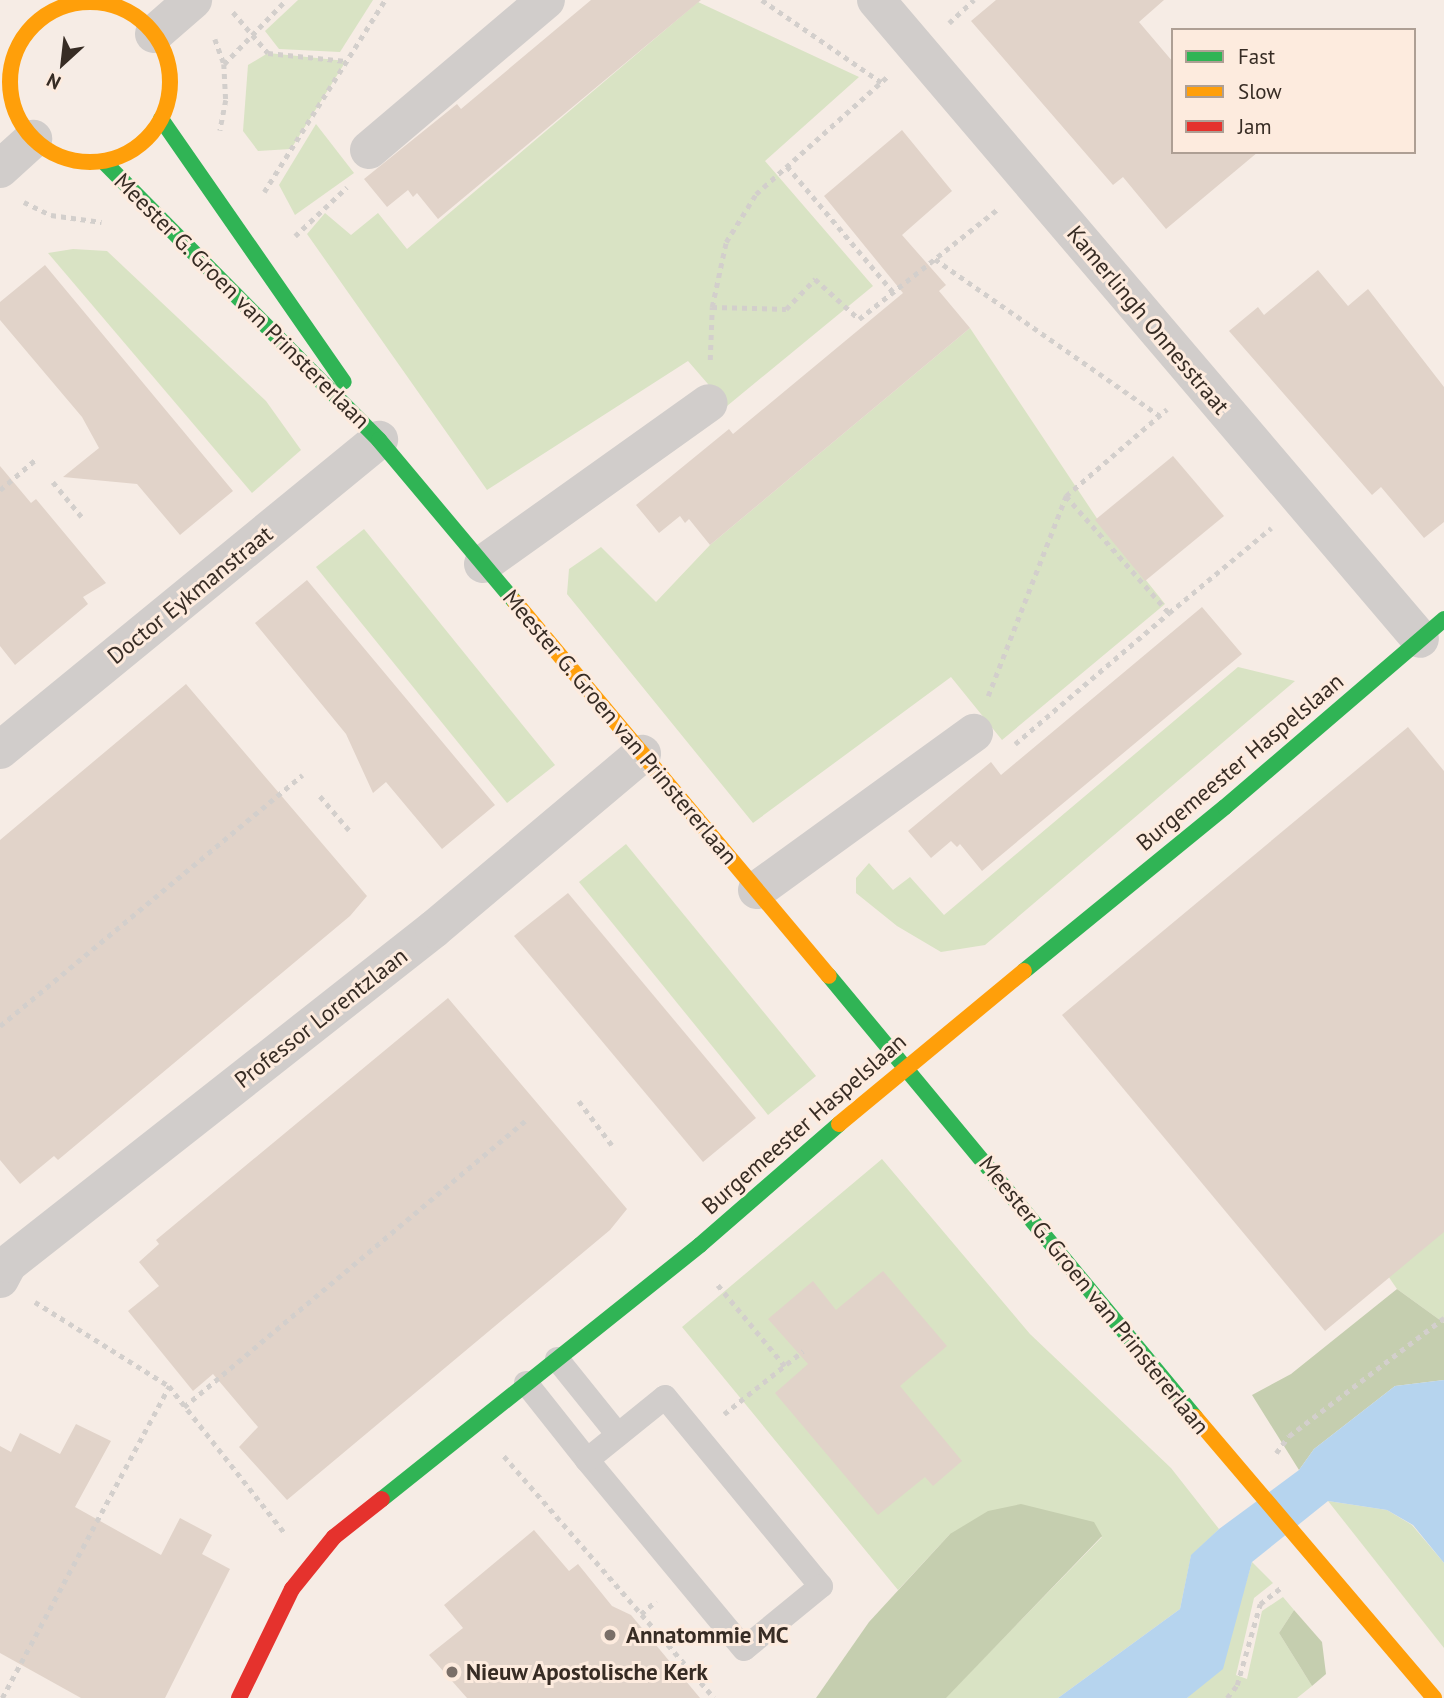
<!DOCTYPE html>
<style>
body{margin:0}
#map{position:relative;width:1444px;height:1698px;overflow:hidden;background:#f6ece5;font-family:"PT Sans",sans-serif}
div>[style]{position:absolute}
.green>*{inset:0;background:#d9e3c4}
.forest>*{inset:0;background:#c5ceaf}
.water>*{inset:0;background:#b6d4ee}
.building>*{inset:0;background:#e1d3c9}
.path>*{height:4.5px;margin-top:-2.25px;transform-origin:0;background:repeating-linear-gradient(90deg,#d3cfcc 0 5px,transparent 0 10px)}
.lane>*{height:24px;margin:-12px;padding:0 12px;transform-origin:12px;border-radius:12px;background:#d1cdcb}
.street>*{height:38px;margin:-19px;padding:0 19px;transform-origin:19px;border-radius:19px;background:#d1cdcb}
.fast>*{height:16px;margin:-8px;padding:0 8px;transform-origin:8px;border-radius:8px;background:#30b455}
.slow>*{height:16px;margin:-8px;padding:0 8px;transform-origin:8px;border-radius:8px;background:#ff9f0a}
.slow>.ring{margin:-8px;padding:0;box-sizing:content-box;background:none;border:16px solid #ff9f0a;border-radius:50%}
.jam>*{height:16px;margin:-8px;padding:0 8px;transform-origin:8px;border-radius:8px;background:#e5322d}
.dots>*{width:19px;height:19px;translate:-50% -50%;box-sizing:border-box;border:4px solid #fdebde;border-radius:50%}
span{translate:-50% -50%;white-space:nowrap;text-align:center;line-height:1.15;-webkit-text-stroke:6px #fdebde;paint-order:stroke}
.street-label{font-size:23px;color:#372c24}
.poi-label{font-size:23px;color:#372c24;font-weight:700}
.left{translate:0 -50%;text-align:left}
.legend{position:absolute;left:1171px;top:28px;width:245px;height:126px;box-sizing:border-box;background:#fdebde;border:2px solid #ae9f94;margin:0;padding:9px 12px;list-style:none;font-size:21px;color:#372c24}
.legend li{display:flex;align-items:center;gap:14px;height:35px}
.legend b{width:35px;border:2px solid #ae9f94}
.north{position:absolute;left:28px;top:28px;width:70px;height:70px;-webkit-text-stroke:5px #fdebde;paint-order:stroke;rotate:207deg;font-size:19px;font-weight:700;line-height:28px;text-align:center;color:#372c24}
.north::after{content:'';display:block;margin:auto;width:24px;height:32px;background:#372c24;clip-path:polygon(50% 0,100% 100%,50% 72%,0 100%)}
</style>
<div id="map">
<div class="green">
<div style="clip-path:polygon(298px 0,373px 0,340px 52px,279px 49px,265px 31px)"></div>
<div style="clip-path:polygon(698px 2px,859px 77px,765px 161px,873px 286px,727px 406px,688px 361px,487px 490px,307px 234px,325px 213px,351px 235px,378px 213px,407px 249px)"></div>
<div style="clip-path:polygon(268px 53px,346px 61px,291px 149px,258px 151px,243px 131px,248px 65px)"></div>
<div style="clip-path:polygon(316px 124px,354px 173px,295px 215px,279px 185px)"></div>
<div style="clip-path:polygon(73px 249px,107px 251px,266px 401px,301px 450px,252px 493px,48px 253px)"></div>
<div style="clip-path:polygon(970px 328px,1098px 520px,1165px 604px,1002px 740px,951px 677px,753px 823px,567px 594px,569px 569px,601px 547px,656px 602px,710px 545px)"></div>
<div style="clip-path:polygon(364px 529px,555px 765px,507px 803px,316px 567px)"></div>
<div style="clip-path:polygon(1238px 667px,1295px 681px,985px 945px,941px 952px,897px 926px,856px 893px,856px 878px,869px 863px,893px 890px,910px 877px,944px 915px)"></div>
<div style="clip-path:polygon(626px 844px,816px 1076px,768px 1115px,579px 882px)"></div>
<div style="clip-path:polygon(882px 1159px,1030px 1334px,1171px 1468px,1219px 1529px,1191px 1556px,1180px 1609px,1058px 1698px,945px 1698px,1102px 1537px,950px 1534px,898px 1590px,682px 1327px)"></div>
<div style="clip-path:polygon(1444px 1221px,1444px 1323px,1397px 1289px,1384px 1270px)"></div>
<div style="clip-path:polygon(1328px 1501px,1387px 1510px,1412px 1525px,1444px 1563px,1444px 1648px)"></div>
<div style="clip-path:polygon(1252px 1562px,1273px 1583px,1254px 1598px,1236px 1675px,1247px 1679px,1262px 1611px,1283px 1597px,1294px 1610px,1279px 1633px,1312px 1686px,1297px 1698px,1187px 1698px,1200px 1686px,1237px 1613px)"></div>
</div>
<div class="forest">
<div style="clip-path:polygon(1397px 1289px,1444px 1323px,1444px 1380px,1395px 1386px,1314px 1449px,1299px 1470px,1252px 1395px,1291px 1374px)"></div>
<div style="clip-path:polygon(1021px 1504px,1094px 1522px,1102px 1536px,946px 1698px,816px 1698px,869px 1622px,950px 1534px,988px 1511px)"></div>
<div style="clip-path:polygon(1294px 1610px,1322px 1642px,1326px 1674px,1312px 1686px,1279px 1633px)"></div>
</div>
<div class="water">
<div style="clip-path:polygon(1444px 1380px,1444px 1563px,1413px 1525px,1387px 1510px,1328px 1501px,1252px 1562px,1223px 1669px,1187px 1698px,1058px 1698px,1180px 1609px,1191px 1555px,1219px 1529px,1299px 1470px,1314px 1449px,1395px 1386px)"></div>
</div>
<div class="building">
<div style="clip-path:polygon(591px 0,701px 0,438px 219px,417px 193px,413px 197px,408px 190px,387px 207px,364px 179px,457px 104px,461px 109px)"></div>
<div style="clip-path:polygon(996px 0,1164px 0,1139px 22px,1173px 62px,1173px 152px,1258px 152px,1166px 229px,1123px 177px,1113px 185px,971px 21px)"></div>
<div style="clip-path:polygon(902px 130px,952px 191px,902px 235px,946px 285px,939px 291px,970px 328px,710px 545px,689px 519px,685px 523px,680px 516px,659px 533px,636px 505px,729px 429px,733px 434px,903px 293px,824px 196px)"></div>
<div style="clip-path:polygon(45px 265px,233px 491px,180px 535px,137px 484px,63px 477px,99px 448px,82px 417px,0 320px,0 302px)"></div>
<div style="clip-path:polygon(1318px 270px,1348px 306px,1368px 289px,1444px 387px,1444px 522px,1424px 538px,1381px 487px,1372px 495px,1229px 331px,1258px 307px,1264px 315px)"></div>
<div style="clip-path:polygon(1173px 456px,1224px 516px,1145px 581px,1095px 520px)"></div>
<div style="clip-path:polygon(0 466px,31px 503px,36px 499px,106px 583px,83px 597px,88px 604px,15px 665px,0 646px)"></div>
<div style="clip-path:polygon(307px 580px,495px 805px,442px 849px,386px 782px,373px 793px,346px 734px,255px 623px)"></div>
<div style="clip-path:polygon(1202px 607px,1242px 654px,982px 871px,960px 844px,957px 847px,951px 841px,931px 858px,908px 831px,991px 762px,1001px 775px)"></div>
<div style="clip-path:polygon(186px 684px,367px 896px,350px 916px,58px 1160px,54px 1156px,20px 1184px,0 1160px,0 840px)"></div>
<div style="clip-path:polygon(1408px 727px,1444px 771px,1444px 1232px,1325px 1331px,1062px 1015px)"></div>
<div style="clip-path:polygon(568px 893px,756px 1118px,703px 1162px,514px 936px)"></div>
<div style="clip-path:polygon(448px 998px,627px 1209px,610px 1230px,287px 1500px,239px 1447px,258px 1427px,213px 1374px,193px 1391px,128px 1311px,159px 1286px,139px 1262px,159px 1244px,156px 1240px)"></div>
<div style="clip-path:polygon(883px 1271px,947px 1346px,900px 1386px,962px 1461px,933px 1486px,925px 1477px,878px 1515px,775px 1393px,808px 1364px,768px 1319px,813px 1281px,836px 1310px)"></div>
<div style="clip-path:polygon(76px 1424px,111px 1441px,75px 1507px,161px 1555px,180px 1518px,212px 1535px,202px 1554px,230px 1569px,165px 1698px,81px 1698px,0 1653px,0 1446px,11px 1452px,20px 1433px,60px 1454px)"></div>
<div style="clip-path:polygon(534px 1530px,569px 1571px,578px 1564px,612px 1606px,631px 1615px,700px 1698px,467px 1698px,429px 1655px,463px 1628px,444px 1605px)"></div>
</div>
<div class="path">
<div style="left:762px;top:0;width:145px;rotate:34.6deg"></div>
<div style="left:233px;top:12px;width:54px;rotate:49.5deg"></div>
<div style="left:268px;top:53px;width:78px;rotate:5.9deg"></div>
<div style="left:949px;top:23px;width:34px;rotate:-43deg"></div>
<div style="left:215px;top:39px;width:27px;rotate:70deg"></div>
<div style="left:224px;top:64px;width:36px;rotate:87deg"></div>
<div style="left:226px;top:100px;width:31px;rotate:101deg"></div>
<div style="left:224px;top:64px;width:89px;rotate:-45.9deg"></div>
<div style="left:787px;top:166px;width:165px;rotate:49.9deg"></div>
<div style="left:264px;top:192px;width:227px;rotate:-57.8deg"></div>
<div style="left:24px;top:202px;width:30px;rotate:26deg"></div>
<div style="left:51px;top:215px;width:51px;rotate:7.8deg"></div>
<div style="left:295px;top:236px;width:71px;rotate:-43.3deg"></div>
<div style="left:935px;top:259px;width:274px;rotate:34.9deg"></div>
<div style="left:712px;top:307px;width:74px;rotate:1.5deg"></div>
<div style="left:786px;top:309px;width:42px;rotate:-46deg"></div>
<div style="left:815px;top:279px;width:59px;rotate:42.3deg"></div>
<div style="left:859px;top:319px;width:177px;rotate:-38.4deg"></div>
<div style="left:710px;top:360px;width:53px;rotate:-87.8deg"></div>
<div style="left:712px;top:307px;width:66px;rotate:-77.8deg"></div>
<div style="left:726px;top:242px;width:57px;rotate:-58deg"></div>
<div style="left:756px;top:194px;width:176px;rotate:-41.8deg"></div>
<div style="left:53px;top:482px;width:45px;rotate:50.4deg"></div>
<div style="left:0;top:490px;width:46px;rotate:-40.6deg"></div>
<div style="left:1066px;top:496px;width:156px;rotate:48.6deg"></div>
<div style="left:1169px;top:613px;width:133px;rotate:-39.8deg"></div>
<div style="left:988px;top:696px;width:215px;rotate:-68.7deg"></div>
<div style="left:1066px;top:496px;width:133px;rotate:-40.7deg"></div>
<div style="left:1015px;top:744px;width:202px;rotate:-40.4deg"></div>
<div style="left:320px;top:796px;width:45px;rotate:49.5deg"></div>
<div style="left:0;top:1026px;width:393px;rotate:-39.7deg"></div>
<div style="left:579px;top:1101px;width:55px;rotate:53.1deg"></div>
<div style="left:718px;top:1285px;width:105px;rotate:50.4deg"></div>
<div style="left:35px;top:1302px;width:158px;rotate:32.1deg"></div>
<div style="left:169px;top:1386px;width:186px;rotate:51.8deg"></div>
<div style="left:184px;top:1407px;width:449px;rotate:-40deg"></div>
<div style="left:724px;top:1414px;width:101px;rotate:-38.6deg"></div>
<div style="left:1276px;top:1453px;width:21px;rotate:-53deg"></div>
<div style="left:1289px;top:1436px;width:195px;rotate:-37.3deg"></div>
<div style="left:504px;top:1456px;width:320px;rotate:49deg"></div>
<div style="left:641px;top:1614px;width:20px;rotate:-41deg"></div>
<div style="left:2px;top:1698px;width:354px;rotate:-61.8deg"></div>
<div style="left:1227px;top:1698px;width:16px;rotate:-52deg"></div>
<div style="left:1237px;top:1685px;width:84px;rotate:-74.1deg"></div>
<div style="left:1260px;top:1604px;width:28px;rotate:-38deg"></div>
</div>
<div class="lane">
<div style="left:557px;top:1359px;width:97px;rotate:51.2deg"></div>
<div style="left:526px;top:1383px;width:98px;rotate:51.6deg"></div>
<div style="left:665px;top:1397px;width:245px;rotate:50.5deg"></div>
<div style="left:821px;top:1586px;width:99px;rotate:140.7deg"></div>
<div style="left:744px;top:1649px;width:246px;rotate:-129.7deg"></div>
<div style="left:587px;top:1460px;width:100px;rotate:-38.9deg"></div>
</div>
<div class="street">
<div style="left:876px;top:0;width:839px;rotate:49.59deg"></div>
<div style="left:154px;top:34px;width:52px;rotate:-41.1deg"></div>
<div style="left:369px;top:150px;width:232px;rotate:-40.3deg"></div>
<div style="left:0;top:169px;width:45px;rotate:-42.3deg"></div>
<div style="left:483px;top:564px;width:277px;rotate:-35.5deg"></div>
<div style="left:0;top:750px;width:490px;rotate:-39.3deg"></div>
<div style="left:757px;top:890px;width:268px;rotate:-35.9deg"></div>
<div style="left:0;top:1279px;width:17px;rotate:-62deg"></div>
<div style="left:8px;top:1264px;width:542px;rotate:-38.18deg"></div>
<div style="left:434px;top:929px;width:272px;rotate:-40.1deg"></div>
</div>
<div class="fast">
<div style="left:161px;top:119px;width:320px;rotate:55.2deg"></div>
<div style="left:104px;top:162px;width:391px;rotate:45.3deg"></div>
<div style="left:379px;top:440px;width:212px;rotate:50deg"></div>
<div style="left:1024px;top:971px;width:259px;rotate:-39.2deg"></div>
<div style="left:1225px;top:807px;width:289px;rotate:-40.6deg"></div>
<div style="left:829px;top:976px;width:573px;rotate:50.31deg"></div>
<div style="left:382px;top:1499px;width:407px;rotate:-38.6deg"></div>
<div style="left:700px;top:1245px;width:184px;rotate:-41deg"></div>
</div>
<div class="slow">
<div class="ring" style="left:10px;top:2px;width:144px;height:144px"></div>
<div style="left:515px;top:602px;width:488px;rotate:50deg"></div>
<div style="left:839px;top:1124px;width:240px;rotate:-39.6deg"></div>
<div style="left:1195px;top:1417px;width:369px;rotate:49.6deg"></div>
</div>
<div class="jam">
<div style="left:239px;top:1698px;width:121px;rotate:-64.1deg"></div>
<div style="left:292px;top:1589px;width:67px;rotate:-51.1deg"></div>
<div style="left:334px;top:1537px;width:61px;rotate:-38.4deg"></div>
</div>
<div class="dots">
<div style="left:610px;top:1635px;background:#7a6f68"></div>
<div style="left:452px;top:1672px;background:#7a6f68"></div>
</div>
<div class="street-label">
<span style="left:242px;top:301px;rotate:45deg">Meester G. Groen van Prinstererlaan</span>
<span style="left:1148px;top:320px;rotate:50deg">Kamerlingh Onnesstraat</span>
<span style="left:190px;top:595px;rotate:-39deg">Doctor Eykmanstraat</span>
<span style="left:620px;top:727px;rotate:50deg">Meester G. Groen van Prinstererlaan</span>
<span style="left:1240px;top:762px;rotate:-40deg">Burgemeester Haspelslaan</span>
<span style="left:321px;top:1018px;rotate:-38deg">Professor Lorentzlaan</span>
<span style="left:804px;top:1124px;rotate:-41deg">Burgemeester Haspelslaan</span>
<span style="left:1094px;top:1295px;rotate:51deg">Meester G. Groen van Prinstererlaan</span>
</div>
<div class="poi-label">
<span class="left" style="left:626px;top:1635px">Annatommie MC</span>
<span class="left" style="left:466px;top:1672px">Nieuw Apostolische Kerk</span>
</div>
<ul class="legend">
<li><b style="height:9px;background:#30b455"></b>Fast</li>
<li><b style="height:9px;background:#ff9f0a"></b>Slow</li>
<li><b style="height:9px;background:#e5322d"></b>Jam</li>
</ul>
<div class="north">N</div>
</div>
